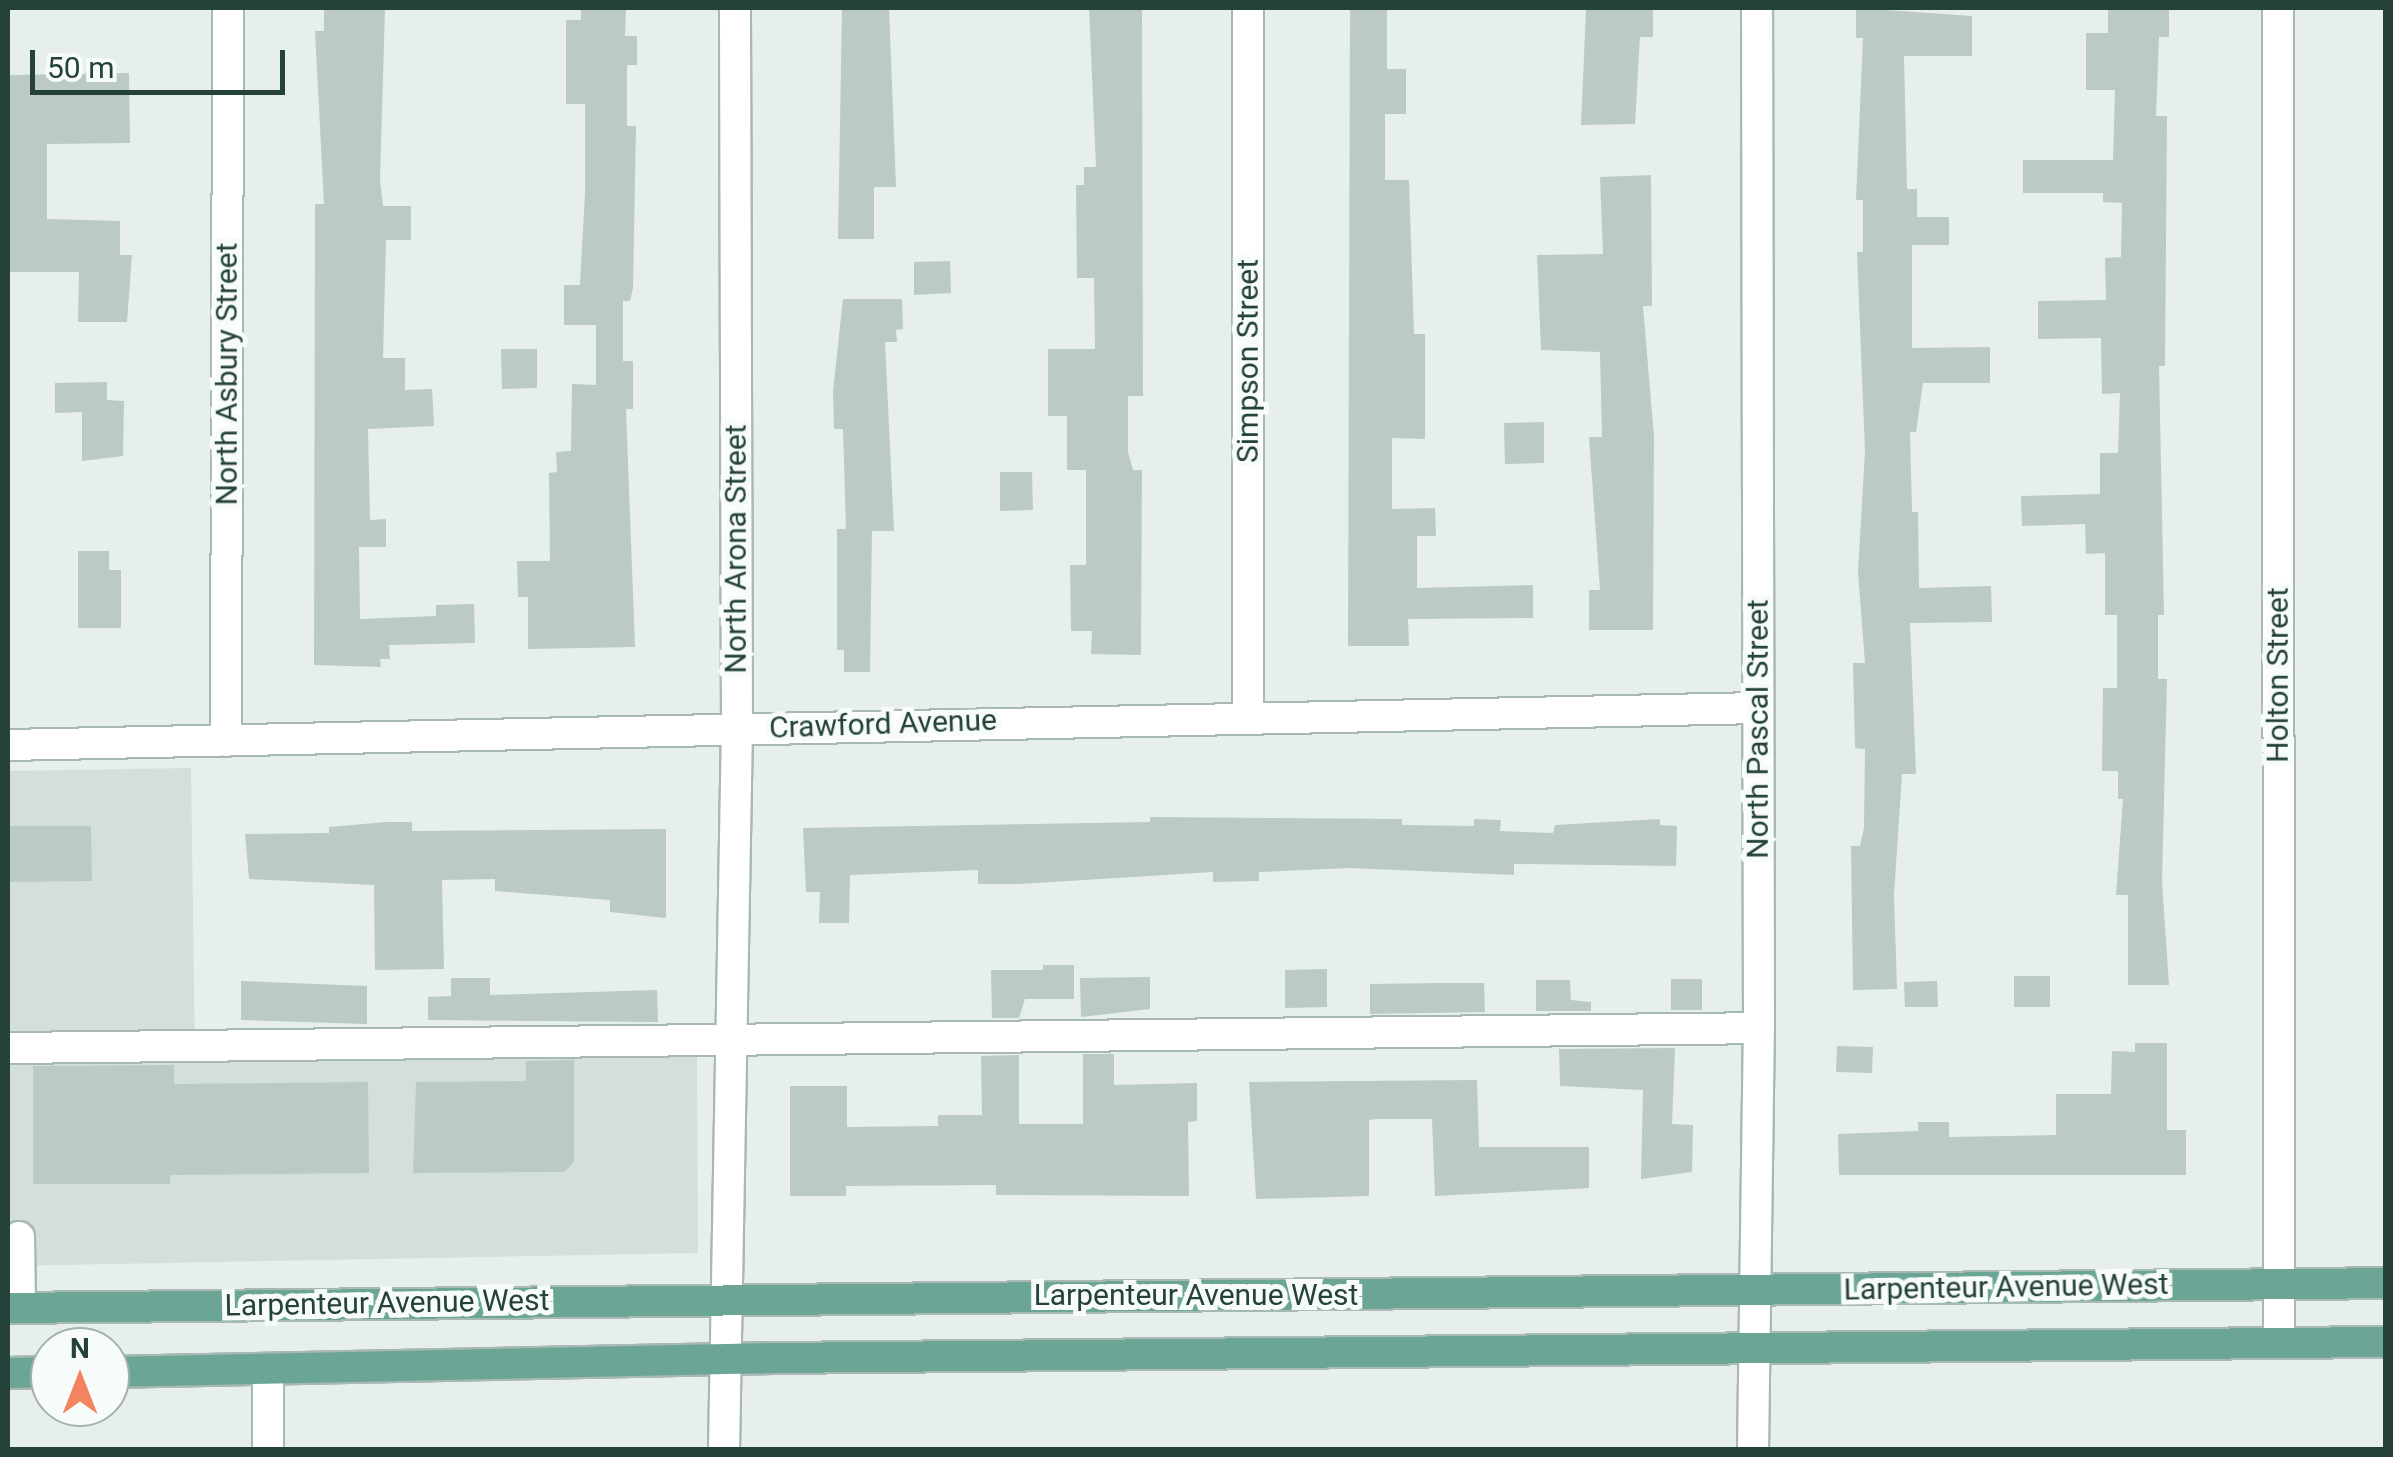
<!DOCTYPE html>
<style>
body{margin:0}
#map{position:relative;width:2393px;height:1457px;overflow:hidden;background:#e6efeb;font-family:Roboto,sans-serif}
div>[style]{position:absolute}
.built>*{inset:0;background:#d4dfda}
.building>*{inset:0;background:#bbcac4}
.roads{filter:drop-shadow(2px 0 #a8b8b2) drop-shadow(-2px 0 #a8b8b2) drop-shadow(0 2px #a8b8b2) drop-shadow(0 -2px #a8b8b2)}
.minor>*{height:30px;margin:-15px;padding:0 15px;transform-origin:15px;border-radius:15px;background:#fff}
.major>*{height:30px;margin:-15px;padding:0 15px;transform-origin:15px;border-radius:15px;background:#6aa596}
span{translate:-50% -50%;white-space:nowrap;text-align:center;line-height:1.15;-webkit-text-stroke:10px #f7fbf9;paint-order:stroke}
.street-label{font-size:30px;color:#24423a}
.frame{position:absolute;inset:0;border:10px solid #24423a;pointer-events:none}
.north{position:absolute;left:30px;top:1327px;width:100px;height:100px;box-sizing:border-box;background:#f7fbf9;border:2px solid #a3b1ad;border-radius:50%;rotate:0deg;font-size:28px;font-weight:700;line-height:40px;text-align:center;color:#24423a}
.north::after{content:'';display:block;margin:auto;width:35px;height:45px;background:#f4845f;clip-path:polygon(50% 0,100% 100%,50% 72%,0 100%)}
.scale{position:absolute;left:30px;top:50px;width:255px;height:45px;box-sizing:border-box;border:5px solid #24423a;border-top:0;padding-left:12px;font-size:30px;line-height:35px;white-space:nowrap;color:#24423a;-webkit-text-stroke:8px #f7fbf9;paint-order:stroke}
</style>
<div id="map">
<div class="built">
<div style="clip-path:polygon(191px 768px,195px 1061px,697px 1055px,698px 1253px,8px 1266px,8px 771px)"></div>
</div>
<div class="building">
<div style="clip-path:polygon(324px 8px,385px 8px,380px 179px,383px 206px,411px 206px,411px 240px,386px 240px,383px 358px,405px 358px,405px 390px,432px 389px,434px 426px,368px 429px,370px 520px,386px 519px,386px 547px,359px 547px,360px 619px,436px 616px,436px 605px,474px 604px,475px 643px,389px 645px,390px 659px,380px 659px,381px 667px,314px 665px,315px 204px,324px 204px,315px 31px,324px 31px)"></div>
<div style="clip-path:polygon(581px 8px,626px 8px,625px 36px,637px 36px,637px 65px,627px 65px,627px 126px,636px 126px,633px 288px,630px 301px,623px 301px,623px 361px,633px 361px,633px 409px,626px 409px,635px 647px,528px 649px,528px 597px,518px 597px,517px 561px,550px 561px,549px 473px,557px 472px,556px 452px,571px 451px,572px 384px,596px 385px,596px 325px,564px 325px,564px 285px,580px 285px,585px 192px,585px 104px,566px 104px,566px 20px,581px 20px)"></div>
<div style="clip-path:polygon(842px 8px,889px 8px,896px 187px,874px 187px,874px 239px,838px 239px)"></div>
<div style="clip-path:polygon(1089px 8px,1142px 8px,1143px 396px,1128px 396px,1128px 452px,1133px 470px,1142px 470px,1141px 655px,1091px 654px,1092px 631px,1071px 631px,1070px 565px,1086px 565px,1086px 470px,1067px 470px,1067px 416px,1048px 416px,1048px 349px,1095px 349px,1094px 278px,1077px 278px,1076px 185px,1084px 185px,1084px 167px,1096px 167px)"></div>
<div style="clip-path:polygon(1350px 8px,1387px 8px,1387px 69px,1406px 69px,1406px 114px,1385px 114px,1385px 180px,1409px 180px,1414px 334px,1425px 334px,1425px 439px,1392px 438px,1392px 509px,1435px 508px,1436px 536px,1417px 536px,1417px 588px,1533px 585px,1533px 618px,1408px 619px,1409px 646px,1348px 646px)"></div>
<div style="clip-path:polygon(1653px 8px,1653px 37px,1640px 37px,1635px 124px,1581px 125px,1586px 10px)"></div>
<div style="clip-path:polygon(1856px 8px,1972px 16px,1972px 56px,1904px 56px,1907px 189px,1917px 189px,1917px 217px,1949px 217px,1949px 245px,1912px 245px,1912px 348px,1990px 347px,1990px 383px,1923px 383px,1916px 432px,1910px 432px,1912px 512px,1918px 512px,1919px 588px,1991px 586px,1992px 622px,1910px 623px,1916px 774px,1902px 774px,1894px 895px,1897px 989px,1853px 990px,1851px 846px,1860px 846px,1864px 828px,1865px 749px,1855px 748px,1853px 663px,1865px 663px,1858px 572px,1865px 451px,1857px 252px,1863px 252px,1863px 200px,1856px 200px,1863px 38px,1856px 38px)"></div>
<div style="clip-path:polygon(2108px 8px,2169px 8px,2169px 37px,2159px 37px,2156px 116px,2167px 116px,2165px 366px,2159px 366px,2164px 615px,2158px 615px,2158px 679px,2167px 679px,2162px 882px,2169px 985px,2128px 985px,2128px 895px,2116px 895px,2123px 799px,2118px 799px,2118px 771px,2102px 771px,2103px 688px,2117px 688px,2117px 615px,2105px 615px,2105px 553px,2086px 554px,2085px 524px,2022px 526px,2021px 496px,2100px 494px,2100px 453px,2118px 453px,2120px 393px,2102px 394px,2101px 338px,2038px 339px,2038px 301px,2106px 300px,2105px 258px,2121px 257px,2122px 203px,2103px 202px,2103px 193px,2023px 193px,2023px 160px,2113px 160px,2115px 90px,2086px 90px,2086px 33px,2108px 33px)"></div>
<div style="clip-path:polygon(129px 73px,130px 143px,47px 144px,47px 219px,120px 221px,120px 255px,132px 255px,127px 322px,78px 322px,79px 272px,8px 272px,8px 75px)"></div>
<div style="clip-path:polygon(1651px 175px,1652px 306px,1643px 306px,1654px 437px,1653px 630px,1589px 630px,1589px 590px,1600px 590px,1589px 437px,1602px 437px,1600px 352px,1541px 350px,1537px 255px,1603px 254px,1600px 177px)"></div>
<div style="clip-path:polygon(950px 261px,951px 293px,914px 295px,914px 262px)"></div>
<div style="clip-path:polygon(843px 299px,902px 299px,903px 329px,896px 330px,897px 342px,885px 342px,894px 531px,872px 531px,870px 672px,844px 672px,844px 650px,837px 650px,837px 529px,846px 529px,843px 429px,834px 429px,833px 391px)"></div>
<div style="clip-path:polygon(501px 349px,537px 349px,537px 388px,502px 389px)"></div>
<div style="clip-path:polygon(107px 382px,107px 400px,124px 401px,123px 456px,82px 461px,82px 412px,55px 413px,55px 383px)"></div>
<div style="clip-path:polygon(1544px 422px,1544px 463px,1505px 464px,1504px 423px)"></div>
<div style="clip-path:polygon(1000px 472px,1032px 472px,1033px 510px,1000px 511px)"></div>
<div style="clip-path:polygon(78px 551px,109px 551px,109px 570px,121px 570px,121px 628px,78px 628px)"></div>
<div style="clip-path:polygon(1150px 817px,1402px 819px,1402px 825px,1474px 826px,1474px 819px,1501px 820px,1500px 831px,1553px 833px,1555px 825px,1660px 819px,1660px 825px,1677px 826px,1676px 866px,1514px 864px,1514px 875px,1350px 868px,1259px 872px,1259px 881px,1213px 882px,1213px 872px,1020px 884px,978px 884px,978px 870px,850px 875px,849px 923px,819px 923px,820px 892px,806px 892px,803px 828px,1150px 822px)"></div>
<div style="clip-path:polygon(386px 822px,412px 822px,412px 831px,666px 829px,666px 918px,610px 912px,610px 900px,495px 891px,495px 879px,442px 880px,444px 969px,375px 970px,374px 885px,249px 879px,245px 834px,329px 833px,329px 827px)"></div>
<div style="clip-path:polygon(8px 826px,91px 826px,92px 881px,8px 882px)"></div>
<div style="clip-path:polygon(1043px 965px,1074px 965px,1074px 999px,1025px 999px,1019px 1018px,992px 1018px,991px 970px,1043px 970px)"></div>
<div style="clip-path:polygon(1327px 969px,1327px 1007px,1285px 1008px,1285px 970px)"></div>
<div style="clip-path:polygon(2014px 976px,2050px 976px,2050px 1007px,2014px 1007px)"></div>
<div style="clip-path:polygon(1150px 977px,1150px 1009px,1081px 1017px,1080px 978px)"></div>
<div style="clip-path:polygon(451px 978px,490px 978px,490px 995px,657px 990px,658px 1022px,428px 1020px,428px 997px,451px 996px)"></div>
<div style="clip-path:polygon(1671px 979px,1702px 979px,1702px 1010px,1671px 1010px)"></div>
<div style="clip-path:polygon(1536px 980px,1570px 980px,1571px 1000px,1591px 1002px,1591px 1011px,1536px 1011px)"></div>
<div style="clip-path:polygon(241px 981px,367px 986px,367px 1024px,241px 1020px)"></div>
<div style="clip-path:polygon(1937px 981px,1938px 1007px,1905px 1007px,1904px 982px)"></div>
<div style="clip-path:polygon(1442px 983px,1484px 983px,1485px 1012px,1370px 1014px,1370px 984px)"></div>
<div style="clip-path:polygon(2135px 1043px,2167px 1043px,2167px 1130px,2186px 1130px,2186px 1175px,1839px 1175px,1838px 1134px,1918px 1131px,1918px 1122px,1949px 1122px,1949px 1137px,2056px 1135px,2056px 1094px,2111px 1094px,2112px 1051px,2135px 1052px)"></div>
<div style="clip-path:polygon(1837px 1046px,1873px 1047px,1872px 1073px,1836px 1072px)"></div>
<div style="clip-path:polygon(1675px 1048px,1672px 1124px,1693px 1125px,1692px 1172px,1641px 1179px,1643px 1090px,1560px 1086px,1559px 1049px)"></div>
<div style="clip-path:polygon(1083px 1054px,1114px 1054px,1114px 1085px,1197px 1083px,1197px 1121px,1188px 1122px,1189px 1196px,996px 1195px,996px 1185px,846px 1186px,846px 1196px,790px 1196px,790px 1086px,847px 1086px,847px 1127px,938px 1126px,938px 1115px,982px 1115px,981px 1056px,1019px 1055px,1019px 1124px,1083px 1124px)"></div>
<div style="clip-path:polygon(574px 1060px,574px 1162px,564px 1172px,413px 1173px,416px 1082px,526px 1081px,526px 1061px)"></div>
<div style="clip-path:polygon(174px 1065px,174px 1084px,368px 1082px,369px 1173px,170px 1175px,170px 1184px,33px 1184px,33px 1066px)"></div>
<div style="clip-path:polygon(1477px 1080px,1479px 1147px,1589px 1147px,1589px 1188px,1435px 1196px,1432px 1119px,1377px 1119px,1369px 1120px,1369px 1196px,1256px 1199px,1249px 1082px)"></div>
</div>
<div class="roads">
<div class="minor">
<div style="left:1248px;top:8px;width:706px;rotate:90deg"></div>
<div style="left:2278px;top:8px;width:1335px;rotate:89.96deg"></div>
<div style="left:226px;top:741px;width:733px;rotate:-89.84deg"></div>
<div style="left:8px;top:745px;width:1750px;rotate:-1.21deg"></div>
<div style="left:8px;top:1048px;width:1751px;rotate:-0.65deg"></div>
<div style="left:19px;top:1237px;width:71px;rotate:89.2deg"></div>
<div style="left:268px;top:1370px;width:80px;rotate:90deg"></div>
<div style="left:724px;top:1450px;width:720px;rotate:-88.97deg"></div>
<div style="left:737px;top:730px;width:722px;rotate:-90.16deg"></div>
<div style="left:1753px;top:1450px;width:422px;rotate:-89.2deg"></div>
<div style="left:1759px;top:1028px;width:1020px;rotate:-90.11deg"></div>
</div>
<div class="major">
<div style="left:8px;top:1308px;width:2378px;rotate:-0.6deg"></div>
<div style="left:110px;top:1372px;width:664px;rotate:-1.21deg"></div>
<div style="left:774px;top:1358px;width:1612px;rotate:-0.57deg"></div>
<div style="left:8px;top:1373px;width:42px;rotate:-1.4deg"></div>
</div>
</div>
<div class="street-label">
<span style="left:1248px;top:361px;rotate:-90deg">Simpson Street</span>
<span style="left:227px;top:374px;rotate:-90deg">North Asbury Street</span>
<span style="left:736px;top:549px;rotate:-90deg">North Arona Street</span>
<span style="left:2278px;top:675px;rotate:-90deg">Holton Street</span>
<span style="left:883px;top:724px;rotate:-2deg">Crawford Avenue</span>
<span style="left:1758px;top:729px;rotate:-90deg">North Pascal Street</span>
<span style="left:2006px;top:1287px;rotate:-1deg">Larpenteur Avenue West</span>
<span style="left:1196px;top:1295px">Larpenteur Avenue West</span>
<span style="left:387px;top:1303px;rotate:-1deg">Larpenteur Avenue West</span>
</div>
<div class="frame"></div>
<div class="north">N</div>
<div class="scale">50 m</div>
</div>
